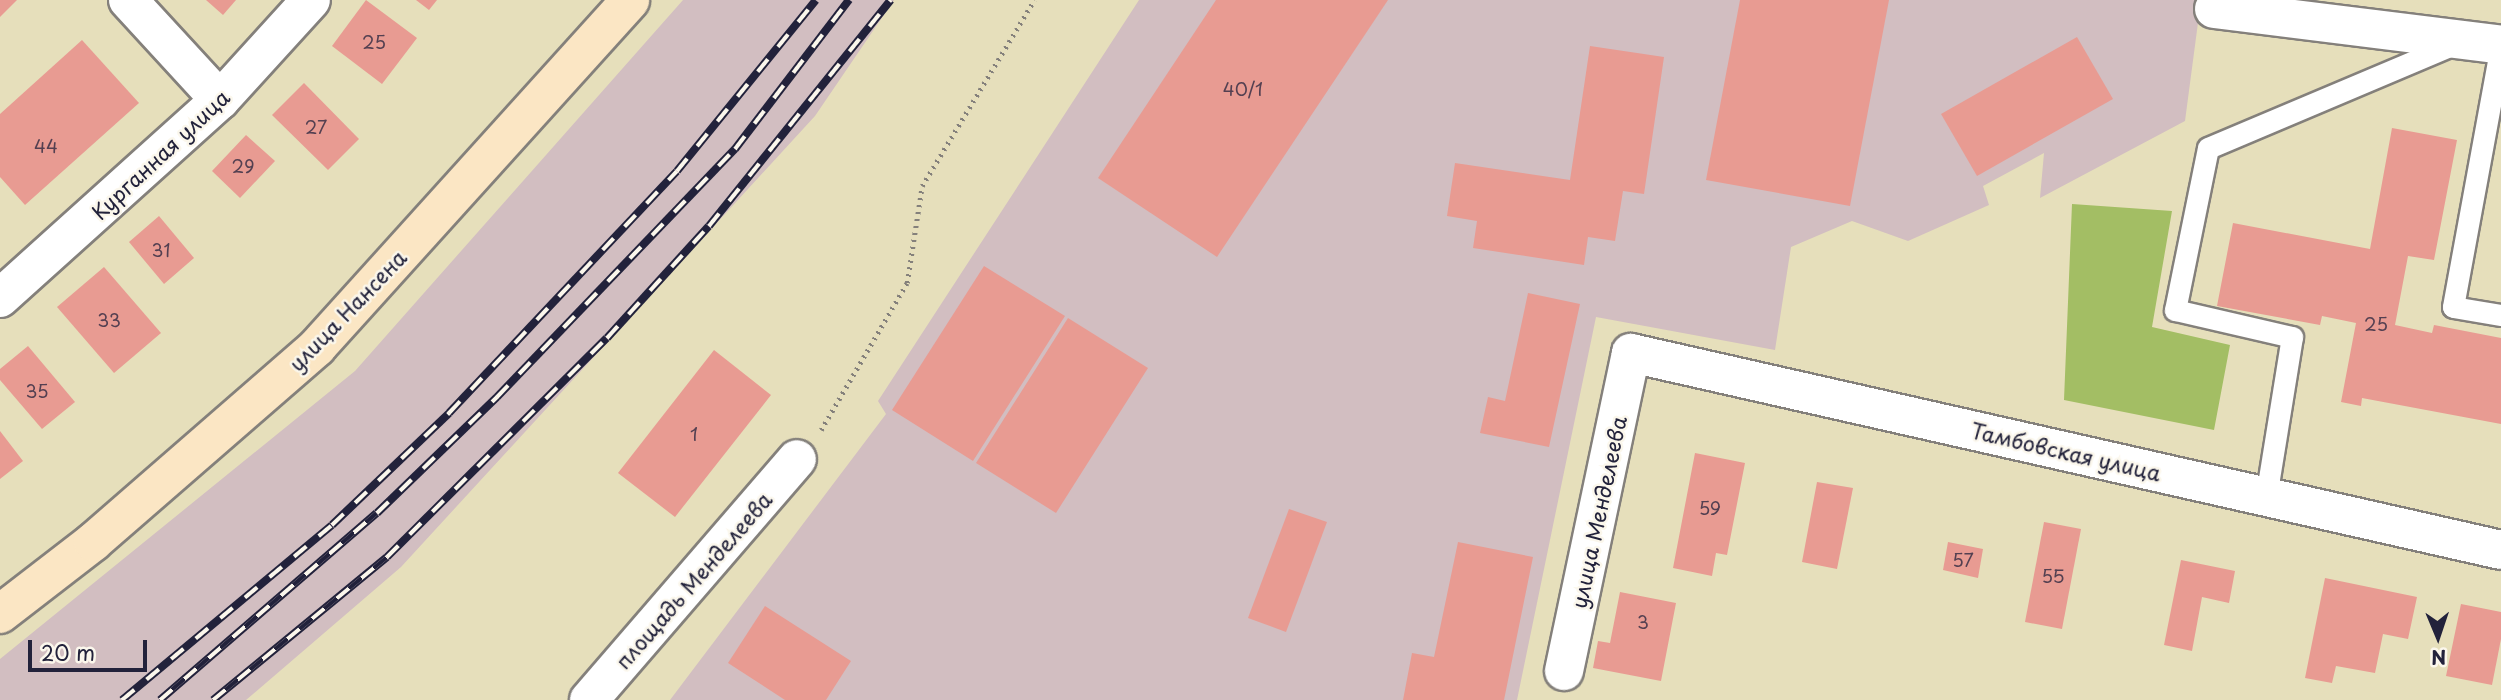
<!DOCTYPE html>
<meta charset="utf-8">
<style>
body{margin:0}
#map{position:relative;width:2501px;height:700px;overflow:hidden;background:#e6dfbb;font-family:"Playpen Sans",sans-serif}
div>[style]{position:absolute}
.industrial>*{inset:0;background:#d2bec1}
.green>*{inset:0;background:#a3be64}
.building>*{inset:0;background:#e89b92}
.path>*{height:4.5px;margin-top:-2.25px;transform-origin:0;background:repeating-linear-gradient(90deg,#84807b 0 2px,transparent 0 7px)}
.roads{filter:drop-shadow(2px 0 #84807b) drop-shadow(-2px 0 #84807b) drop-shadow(0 2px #84807b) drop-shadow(0 -2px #84807b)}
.lane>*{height:21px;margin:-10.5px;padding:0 10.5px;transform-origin:10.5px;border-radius:10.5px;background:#fff}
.street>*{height:38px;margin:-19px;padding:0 19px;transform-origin:19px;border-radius:19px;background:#fff}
.secondary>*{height:38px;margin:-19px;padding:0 19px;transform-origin:19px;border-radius:19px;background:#fbe6c4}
.rail>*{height:8px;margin-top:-4px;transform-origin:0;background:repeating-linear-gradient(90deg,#fbf7ec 0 16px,#22223b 0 32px);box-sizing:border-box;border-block:2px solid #22223b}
span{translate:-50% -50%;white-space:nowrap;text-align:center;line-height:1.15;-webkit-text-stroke:5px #fbf7ec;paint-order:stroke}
.number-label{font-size:18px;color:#544051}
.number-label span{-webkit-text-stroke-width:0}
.street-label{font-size:21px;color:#22223b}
.north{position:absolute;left:2403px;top:602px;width:70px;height:70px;-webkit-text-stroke:5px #fbf7ec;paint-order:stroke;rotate:178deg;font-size:19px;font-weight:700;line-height:28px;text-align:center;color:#22223b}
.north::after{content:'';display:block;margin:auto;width:24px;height:32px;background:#22223b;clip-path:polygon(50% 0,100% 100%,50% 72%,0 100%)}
.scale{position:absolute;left:28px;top:640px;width:119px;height:32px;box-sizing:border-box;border:4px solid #22223b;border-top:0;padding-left:9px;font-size:21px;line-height:24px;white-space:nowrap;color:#22223b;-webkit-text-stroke:5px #fbf7ec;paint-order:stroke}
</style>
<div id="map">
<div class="industrial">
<div style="clip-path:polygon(683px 0,894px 0,815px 116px,401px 567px,246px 700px,0 700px,0 659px,355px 371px)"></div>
<div style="clip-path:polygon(1139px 0,2201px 0,2185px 121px,2040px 198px,2044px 153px,1983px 186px,1989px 205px,1908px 241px,1852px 221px,1791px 247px,1775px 350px,1596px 317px,1517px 700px,670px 700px,886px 414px,878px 401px)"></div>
</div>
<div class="green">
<div style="clip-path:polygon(2072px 204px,2172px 211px,2152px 327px,2230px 345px,2214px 430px,2064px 400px)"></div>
</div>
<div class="building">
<div style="clip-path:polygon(0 0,17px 0,0 17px)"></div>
<div style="clip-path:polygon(206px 0,236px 0,223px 15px)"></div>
<div style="clip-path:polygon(366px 0,417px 38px,382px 84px,332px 46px)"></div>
<div style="clip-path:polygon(416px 0,437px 0,429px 10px)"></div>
<div style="clip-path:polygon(1216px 0,1388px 0,1217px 257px,1098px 178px)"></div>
<div style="clip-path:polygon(1740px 0,1889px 0,1850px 206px,1706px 180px)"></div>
<div style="clip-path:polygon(2077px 37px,2113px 99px,1977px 176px,1941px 114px)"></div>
<div style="clip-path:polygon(82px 40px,139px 103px,25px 205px,0 177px,0 114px)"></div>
<div style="clip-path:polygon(1590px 46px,1664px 57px,1644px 194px,1623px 191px,1615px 241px,1588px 237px,1584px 265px,1473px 248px,1477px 221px,1447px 216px,1455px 163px,1570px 180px)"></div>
<div style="clip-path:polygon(304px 83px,359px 139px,328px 170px,272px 115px)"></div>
<div style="clip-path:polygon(2392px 128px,2457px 140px,2434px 260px,2408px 256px,2395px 325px,2432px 333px,2434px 325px,2501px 338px,2501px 424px,2362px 398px,2361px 406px,2341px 402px,2356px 323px,2322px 316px,2320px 325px,2217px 306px,2233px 223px,2370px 249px)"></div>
<div style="clip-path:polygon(246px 135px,275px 161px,240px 198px,212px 171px)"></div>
<div style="clip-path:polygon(159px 216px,194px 258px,164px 284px,129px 242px)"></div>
<div style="clip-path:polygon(984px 266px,1065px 316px,973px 461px,892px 410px)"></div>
<div style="clip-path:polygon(104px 267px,161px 333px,114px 373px,57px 307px)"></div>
<div style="clip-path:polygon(1528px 293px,1580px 304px,1549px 447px,1480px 433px,1488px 397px,1505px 401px)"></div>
<div style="clip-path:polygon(1068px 318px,1148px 368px,1056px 513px,976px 463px)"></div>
<div style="clip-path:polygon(28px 346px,75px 402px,42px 429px,0 380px,0 369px)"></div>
<div style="clip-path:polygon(714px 350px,771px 395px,675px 517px,618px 473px)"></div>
<div style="clip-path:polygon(0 431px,23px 461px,0 479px)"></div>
<div style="clip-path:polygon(1695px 453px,1745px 463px,1727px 555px,1716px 553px,1712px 576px,1673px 568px)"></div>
<div style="clip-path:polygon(1817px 482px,1853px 488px,1837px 569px,1802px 562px)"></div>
<div style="clip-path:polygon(1289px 509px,1327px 522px,1286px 632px,1248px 618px)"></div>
<div style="clip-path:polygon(2044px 522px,2081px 529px,2062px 629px,2025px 622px)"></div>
<div style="clip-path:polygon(1458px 542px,1533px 557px,1504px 700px,1403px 700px,1412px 653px,1434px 657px)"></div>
<div style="clip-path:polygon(1948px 542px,1983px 549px,1978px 578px,1943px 570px)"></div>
<div style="clip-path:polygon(2181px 560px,2235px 571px,2229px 603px,2202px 597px,2192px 651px,2164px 645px)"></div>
<div style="clip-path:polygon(2325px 578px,2417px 597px,2408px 639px,2383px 634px,2375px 673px,2336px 666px,2332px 683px,2305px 678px)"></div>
<div style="clip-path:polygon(1620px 592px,1676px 603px,1661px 681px,1593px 668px,1598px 641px,1610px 643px)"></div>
<div style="clip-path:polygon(2461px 604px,2501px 612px,2501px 639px,2492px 685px,2446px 676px)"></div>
<div style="clip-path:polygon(765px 606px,851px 661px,826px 700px,785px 700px,728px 663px)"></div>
</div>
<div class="path">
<div style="left:821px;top:430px;width:170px;rotate:-59.7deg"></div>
<div style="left:907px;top:283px;width:98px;rotate:-81.2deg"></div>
<div style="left:922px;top:186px;width:217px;rotate:-58.9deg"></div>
</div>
<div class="roads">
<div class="lane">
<div style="left:2501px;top:45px;width:266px;rotate:100.4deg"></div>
<div style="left:2453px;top:307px;width:49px;rotate:9.5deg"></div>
<div style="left:2266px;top:497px;width:162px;rotate:-80.8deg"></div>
<div style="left:2292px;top:337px;width:120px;rotate:-167deg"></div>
<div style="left:2175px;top:310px;width:165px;rotate:-78.5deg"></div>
<div style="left:2208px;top:148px;width:267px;rotate:-22.9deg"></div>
</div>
<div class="street">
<div style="left:128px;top:0;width:136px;rotate:47.4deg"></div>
<div style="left:2214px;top:9px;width:289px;rotate:7.1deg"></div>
<div style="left:0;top:298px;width:296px;rotate:-42deg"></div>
<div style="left:220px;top:100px;width:135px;rotate:-47.7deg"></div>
<div style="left:1564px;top:671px;width:325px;rotate:-78.1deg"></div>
<div style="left:1631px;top:353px;width:892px;rotate:12.76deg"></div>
<div style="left:589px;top:700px;width:318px;rotate:-49.2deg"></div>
</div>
<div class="secondary">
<div style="left:0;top:614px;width:118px;rotate:-37.7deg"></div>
<div style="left:93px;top:542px;width:297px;rotate:-41deg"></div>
<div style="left:317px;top:347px;width:467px;rotate:-47.9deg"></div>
</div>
</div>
<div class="rail">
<div style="left:122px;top:700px;width:273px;rotate:-39.8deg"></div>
<div style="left:332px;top:525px;width:162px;rotate:-43.7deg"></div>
<div style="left:449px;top:413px;width:332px;rotate:-46.7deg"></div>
<div style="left:677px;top:171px;width:220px;rotate:-50.9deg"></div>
<div style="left:160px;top:700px;width:286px;rotate:-40.8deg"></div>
<div style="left:377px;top:513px;width:167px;rotate:-44deg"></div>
<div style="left:497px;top:397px;width:344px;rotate:-46.2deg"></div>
<div style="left:735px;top:149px;width:188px;rotate:-52.6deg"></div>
<div style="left:213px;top:700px;width:225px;rotate:-39.4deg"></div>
<div style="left:387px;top:557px;width:310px;rotate:-44.9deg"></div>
<div style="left:607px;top:338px;width:151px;rotate:-47.7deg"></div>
<div style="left:709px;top:226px;width:290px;rotate:-51.2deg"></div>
</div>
<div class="number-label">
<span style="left:374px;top:42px">25</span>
<span style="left:1243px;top:89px">40/1</span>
<span style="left:316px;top:127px">27</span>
<span style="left:46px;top:146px">44</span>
<span style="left:243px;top:166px">29</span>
<span style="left:161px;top:250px">31</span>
<span style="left:109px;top:320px">33</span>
<span style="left:2376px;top:324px">25</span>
<span style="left:37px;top:391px">35</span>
<span style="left:694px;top:434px">1</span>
<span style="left:1710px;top:508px">59</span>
<span style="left:1963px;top:560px">57</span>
<span style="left:2053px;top:576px">55</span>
<span style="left:1643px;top:622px">3</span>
</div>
<div class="street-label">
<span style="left:160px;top:154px;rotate:-43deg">Курганная улица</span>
<span style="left:347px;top:310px;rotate:-46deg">улица Нансена</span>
<span style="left:2066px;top:451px;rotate:13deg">Тамбовская улица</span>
<span style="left:1598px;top:512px;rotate:-78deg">улица Менделеева</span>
<span style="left:693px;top:580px;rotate:-49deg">площадь Менделеева</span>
</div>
<div class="north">N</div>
<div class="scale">20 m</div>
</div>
